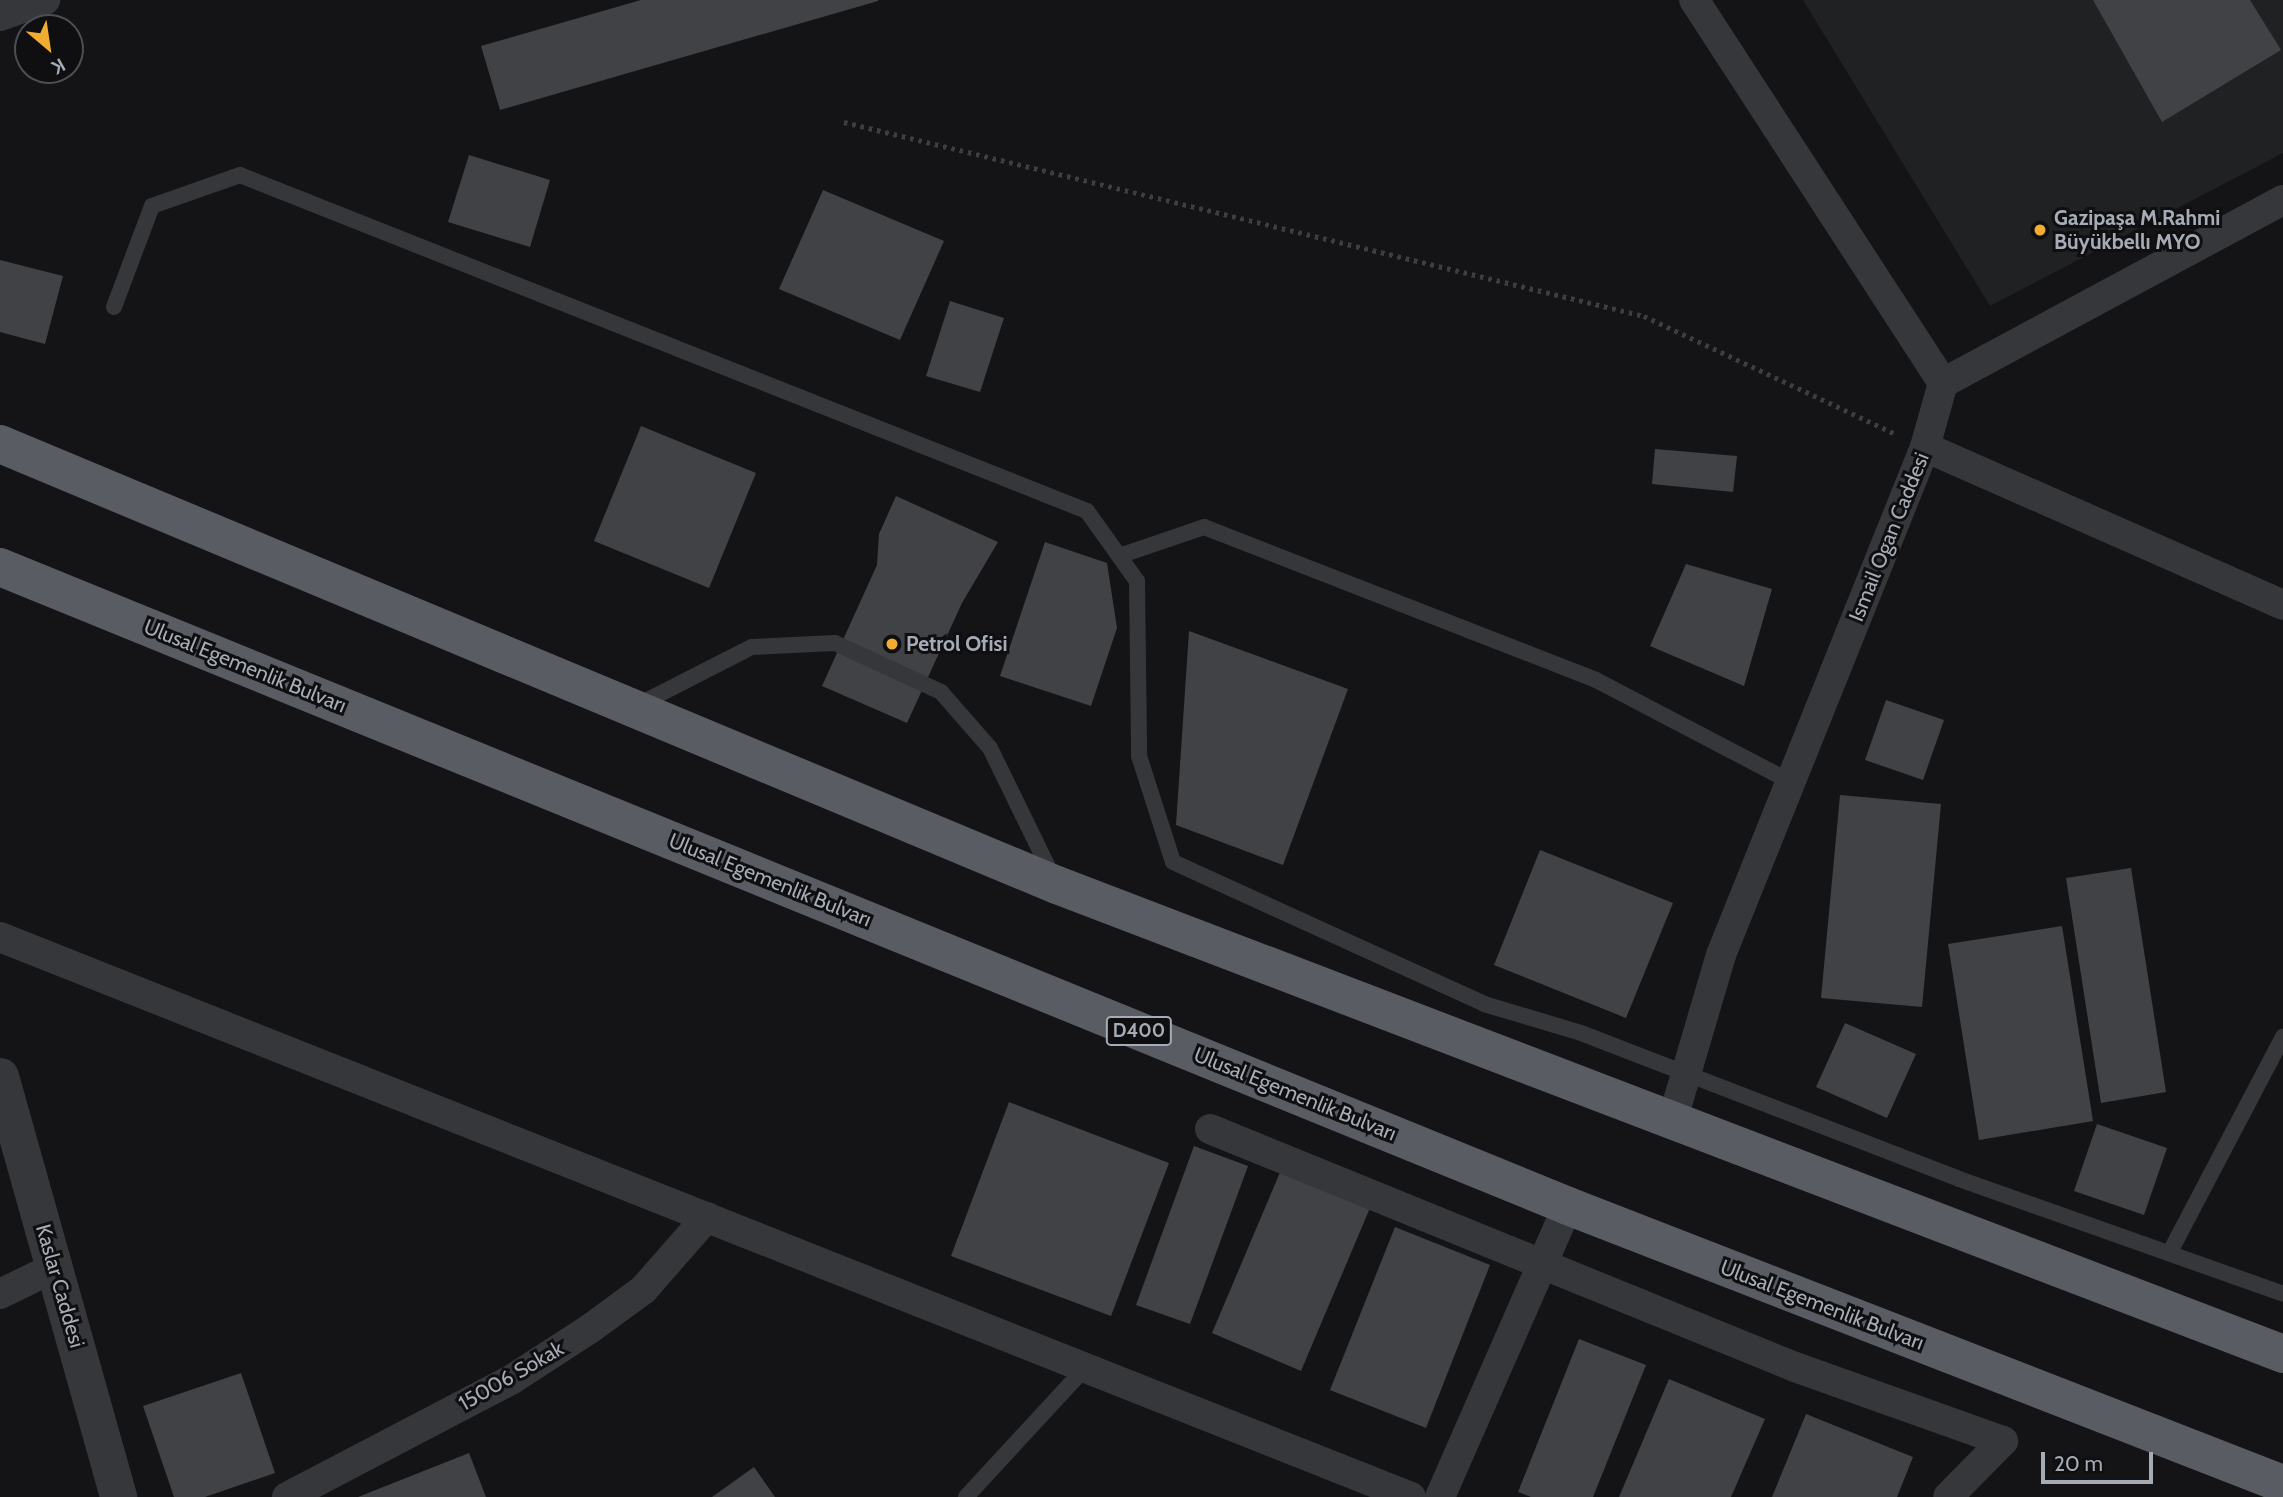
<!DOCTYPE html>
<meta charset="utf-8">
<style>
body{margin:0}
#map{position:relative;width:2283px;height:1497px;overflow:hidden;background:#141416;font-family:Cabin,sans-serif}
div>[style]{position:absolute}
.built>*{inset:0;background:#202123}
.building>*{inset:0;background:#404246}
.path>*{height:4.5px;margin-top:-2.25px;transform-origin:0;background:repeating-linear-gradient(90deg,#3b3e42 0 3.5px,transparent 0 8.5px)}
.service>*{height:16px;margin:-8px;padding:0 8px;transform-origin:8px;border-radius:8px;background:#35373b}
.minor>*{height:30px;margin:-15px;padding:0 15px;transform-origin:15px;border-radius:15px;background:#35373b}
.tertiary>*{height:37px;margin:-18.5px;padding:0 18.5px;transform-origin:18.5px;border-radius:18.5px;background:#35373b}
.trunk>*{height:38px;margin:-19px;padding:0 19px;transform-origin:19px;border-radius:19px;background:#595c63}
.dots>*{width:19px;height:19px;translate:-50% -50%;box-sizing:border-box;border:4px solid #0f0f11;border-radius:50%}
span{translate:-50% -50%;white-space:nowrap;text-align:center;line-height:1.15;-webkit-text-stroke:6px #0f0f11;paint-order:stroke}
.shield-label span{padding:2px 5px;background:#0f0f11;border:2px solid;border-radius:5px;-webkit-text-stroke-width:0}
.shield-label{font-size:19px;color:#a6acb6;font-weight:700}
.poi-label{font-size:21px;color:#a6acb6;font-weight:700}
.left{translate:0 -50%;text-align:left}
.street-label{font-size:21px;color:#a6acb6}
.north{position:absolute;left:14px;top:14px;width:70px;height:70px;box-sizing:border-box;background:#0f0f11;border:2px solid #4b4e53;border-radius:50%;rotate:151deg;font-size:19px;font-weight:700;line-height:28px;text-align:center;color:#a6acb6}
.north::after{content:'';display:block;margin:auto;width:24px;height:32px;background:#f1ad31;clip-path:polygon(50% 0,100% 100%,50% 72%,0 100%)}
.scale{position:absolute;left:2041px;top:1452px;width:112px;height:32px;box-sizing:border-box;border:4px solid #a6acb6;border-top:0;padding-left:9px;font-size:21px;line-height:24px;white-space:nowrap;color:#a6acb6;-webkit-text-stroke:5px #0f0f11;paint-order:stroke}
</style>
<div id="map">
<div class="built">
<div style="clip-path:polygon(1803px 0,2283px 0,2283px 153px,1990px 306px)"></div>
</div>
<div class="building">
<div style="clip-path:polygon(641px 0,878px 0,878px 1px,500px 110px,481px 46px)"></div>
<div style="clip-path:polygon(2093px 0,2250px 0,2281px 50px,2162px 122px)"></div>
<div style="clip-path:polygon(469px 155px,550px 180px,530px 247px,448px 222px)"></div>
<div style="clip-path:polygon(823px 190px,944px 241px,900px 340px,779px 289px)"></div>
<div style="clip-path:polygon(0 260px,63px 276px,45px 344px,0 332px)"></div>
<div style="clip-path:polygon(950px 301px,1004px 318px,980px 392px,926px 376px)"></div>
<div style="clip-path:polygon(641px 426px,756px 473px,709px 588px,594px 541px)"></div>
<div style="clip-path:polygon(1655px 449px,1737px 456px,1733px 492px,1652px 484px)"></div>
<div style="clip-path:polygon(896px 496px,998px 542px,962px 603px,907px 723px,822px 686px,877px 565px,879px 534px)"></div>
<div style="clip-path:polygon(1045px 542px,1107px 563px,1117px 628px,1091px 706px,1000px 676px)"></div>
<div style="clip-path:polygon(1686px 564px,1772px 589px,1744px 686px,1650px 646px)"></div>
<div style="clip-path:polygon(1189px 631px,1348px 689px,1283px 865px,1176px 825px)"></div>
<div style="clip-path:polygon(1886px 700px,1944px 720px,1923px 780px,1865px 760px)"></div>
<div style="clip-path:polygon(1840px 795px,1941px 804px,1922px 1007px,1821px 998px)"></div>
<div style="clip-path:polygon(1540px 850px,1673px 903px,1626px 1018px,1494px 965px)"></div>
<div style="clip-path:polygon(2131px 868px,2166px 1092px,2101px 1103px,2066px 878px)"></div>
<div style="clip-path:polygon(2062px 926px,2093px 1121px,1979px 1140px,1948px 944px)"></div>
<div style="clip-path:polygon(1845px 1023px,1916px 1054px,1887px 1118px,1816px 1087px)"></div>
<div style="clip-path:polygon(1009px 1102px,1169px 1163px,1111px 1316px,951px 1256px)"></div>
<div style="clip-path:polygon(2097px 1124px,2167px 1148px,2144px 1215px,2074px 1191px)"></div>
<div style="clip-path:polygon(1194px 1146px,1248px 1166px,1190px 1324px,1136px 1305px)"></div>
<div style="clip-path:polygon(1281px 1170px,1370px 1208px,1301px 1371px,1212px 1333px)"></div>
<div style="clip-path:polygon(1395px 1227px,1490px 1265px,1426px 1428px,1330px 1390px)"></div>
<div style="clip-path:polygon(1579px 1339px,1646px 1365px,1593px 1497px,1531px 1497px,1518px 1492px)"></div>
<div style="clip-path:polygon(241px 1373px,275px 1473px,205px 1497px,174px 1497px,143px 1406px)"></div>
<div style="clip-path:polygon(1669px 1379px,1765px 1419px,1731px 1497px,1619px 1497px)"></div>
<div style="clip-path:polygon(1806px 1414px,1913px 1457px,1897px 1497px,1772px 1497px)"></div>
<div style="clip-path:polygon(469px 1453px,486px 1497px,358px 1497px)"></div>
<div style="clip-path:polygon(754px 1467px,775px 1497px,712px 1497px)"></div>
</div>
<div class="path">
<div style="left:844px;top:122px;width:823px;rotate:13.63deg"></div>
<div style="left:1644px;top:316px;width:278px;rotate:25.1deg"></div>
</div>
<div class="service">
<div style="left:114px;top:307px;width:108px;rotate:-69.4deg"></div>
<div style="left:152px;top:206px;width:93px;rotate:-19.4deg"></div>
<div style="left:240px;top:175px;width:911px;rotate:21.64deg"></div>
<div style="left:1087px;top:511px;width:86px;rotate:54.5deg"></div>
<div style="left:1137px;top:581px;width:175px;rotate:89.3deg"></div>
<div style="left:1139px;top:756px;width:111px;rotate:72.2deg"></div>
<div style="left:1173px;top:862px;width:342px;rotate:24.5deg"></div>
<div style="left:1484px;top:1004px;width:101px;rotate:16.6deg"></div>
<div style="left:1581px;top:1033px;width:405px;rotate:21.1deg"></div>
<div style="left:1959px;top:1179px;width:344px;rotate:19.5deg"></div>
<div style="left:1119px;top:556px;width:90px;rotate:-18.8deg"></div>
<div style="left:1204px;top:527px;width:421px;rotate:21.3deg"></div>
<div style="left:1596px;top:680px;width:218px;rotate:27.6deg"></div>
<div style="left:636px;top:706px;width:130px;rotate:-27deg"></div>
<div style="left:752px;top:647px;width:83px;rotate:-2.8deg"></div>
<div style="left:835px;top:643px;width:117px;rotate:24.8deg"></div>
<div style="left:941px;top:692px;width:74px;rotate:48.8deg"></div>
<div style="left:990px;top:748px;width:144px;rotate:64deg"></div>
<div style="left:2171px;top:1250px;width:241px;rotate:-62.3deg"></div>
<div style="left:966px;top:1497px;width:180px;rotate:-47.3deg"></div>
</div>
<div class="minor">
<div style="left:0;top:16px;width:48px;rotate:-19.6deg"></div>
<div style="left:1943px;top:383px;width:386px;rotate:-28.3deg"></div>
<div style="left:1925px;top:447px;width:391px;rotate:23.8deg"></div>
<div style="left:0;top:937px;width:1518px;rotate:21.65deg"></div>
<div style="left:1673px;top:1118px;width:170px;rotate:-73.6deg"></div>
<div style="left:1721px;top:955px;width:547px;rotate:-68.12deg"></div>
<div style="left:1925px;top:447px;width:66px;rotate:-74.3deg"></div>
<div style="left:1943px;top:383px;width:457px;rotate:-123deg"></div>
<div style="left:1210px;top:1129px;width:632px;rotate:22.14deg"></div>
<div style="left:1795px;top:1367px;width:221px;rotate:19.6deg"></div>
<div style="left:2003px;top:1441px;width:78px;rotate:134.5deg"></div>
<div style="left:0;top:1294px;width:61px;rotate:-26.1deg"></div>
<div style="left:287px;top:1497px;width:253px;rotate:-27.6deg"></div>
<div style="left:511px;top:1380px;width:95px;rotate:-33deg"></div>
<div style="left:591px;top:1328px;width:64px;rotate:-36.2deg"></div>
<div style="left:643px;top:1290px;width:97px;rotate:-48.8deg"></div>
<div style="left:1440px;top:1497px;width:318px;rotate:-66.3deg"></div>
</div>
<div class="tertiary">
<div style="left:0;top:1076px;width:437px;rotate:74.3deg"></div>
</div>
<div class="trunk">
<div style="left:0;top:444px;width:1145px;rotate:22.65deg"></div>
<div style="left:1057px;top:885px;width:1313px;rotate:20.93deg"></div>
<div style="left:0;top:567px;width:1693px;rotate:22.17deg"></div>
<div style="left:1568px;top:1206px;width:767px;rotate:21.25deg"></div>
</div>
<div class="dots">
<div style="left:2040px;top:230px;background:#f1ad31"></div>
<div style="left:892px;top:644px;background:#f1ad31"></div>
</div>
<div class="shield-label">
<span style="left:1139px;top:1031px">D400</span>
</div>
<div class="poi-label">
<span class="left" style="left:2054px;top:230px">Gazipaşa M.Rahmi<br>Büyükbellı MYO</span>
<span class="left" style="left:906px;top:644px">Petrol Ofisi</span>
</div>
<div class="street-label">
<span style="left:1889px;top:537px;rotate:-68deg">Ismail Ogan Caddesi</span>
<span style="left:245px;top:666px;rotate:22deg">Ulusal Egemenlik Bulvarı</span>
<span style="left:770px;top:880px;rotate:22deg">Ulusal Egemenlik Bulvarı</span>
<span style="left:1295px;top:1094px;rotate:22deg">Ulusal Egemenlik Bulvarı</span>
<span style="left:60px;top:1286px;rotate:74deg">Kaslar Caddesi</span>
<span style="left:1822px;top:1305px;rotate:21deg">Ulusal Egemenlik Bulvarı</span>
<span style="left:511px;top:1376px;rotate:-30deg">15006 Sokak</span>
</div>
<div class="north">K</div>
<div class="scale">20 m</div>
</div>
